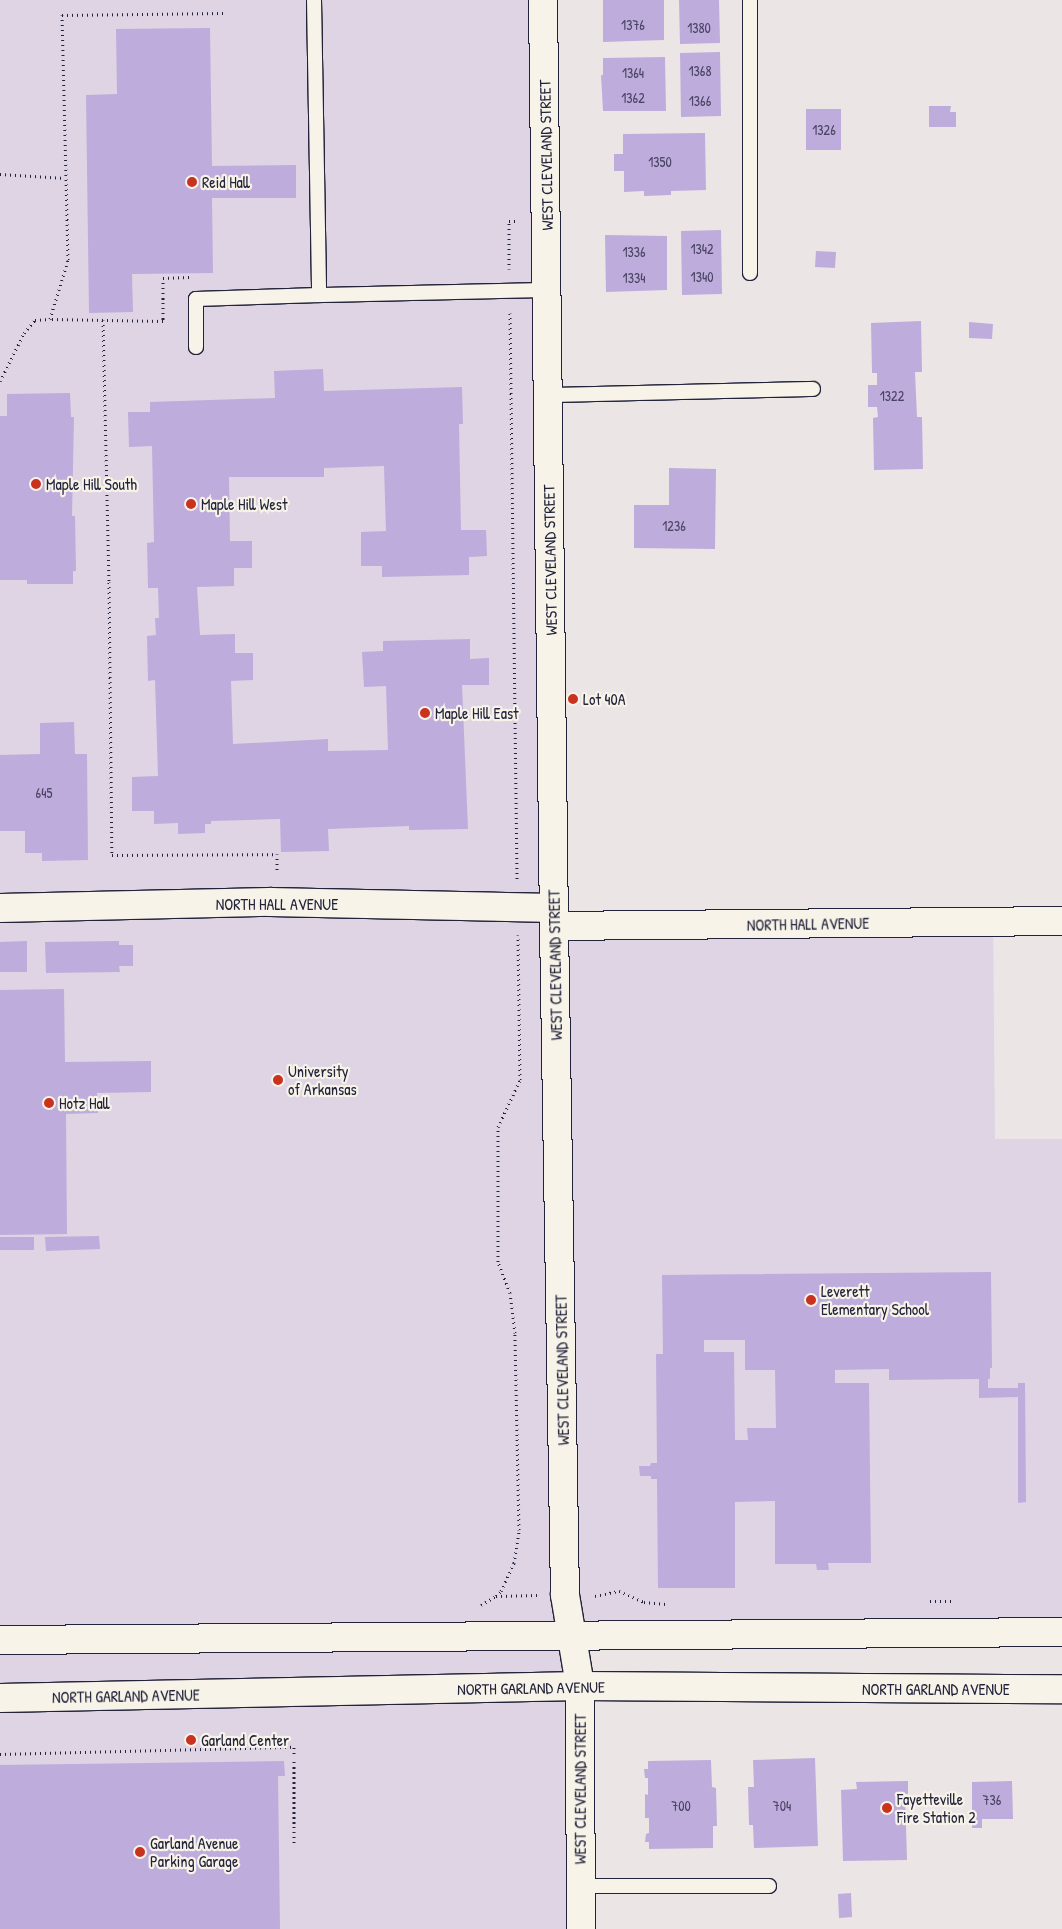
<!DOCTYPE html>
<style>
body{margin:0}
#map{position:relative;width:1062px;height:1929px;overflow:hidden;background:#ece5e6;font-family:"Patrick Hand",sans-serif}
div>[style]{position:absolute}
.built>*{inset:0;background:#ded4e3}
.building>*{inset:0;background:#beacdc}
.path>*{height:3px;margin-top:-1.5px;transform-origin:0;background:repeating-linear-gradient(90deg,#22223b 0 1px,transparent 0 5px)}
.roads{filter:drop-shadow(1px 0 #22223b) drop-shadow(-1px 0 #22223b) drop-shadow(0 1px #22223b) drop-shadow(0 -1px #22223b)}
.lane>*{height:14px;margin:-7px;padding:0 7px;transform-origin:7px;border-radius:7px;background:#f7f3e8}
.street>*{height:28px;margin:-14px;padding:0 14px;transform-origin:14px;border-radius:14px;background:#f7f3e8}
.secondary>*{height:28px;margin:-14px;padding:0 14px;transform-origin:14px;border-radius:14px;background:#f7f3e8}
.dots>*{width:14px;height:14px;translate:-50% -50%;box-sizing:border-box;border:2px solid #f7f3e8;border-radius:50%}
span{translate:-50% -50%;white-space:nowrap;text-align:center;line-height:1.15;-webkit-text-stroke:4.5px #f7f3e8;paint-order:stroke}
.number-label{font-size:14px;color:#494463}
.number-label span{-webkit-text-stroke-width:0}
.street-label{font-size:16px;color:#22223b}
.poi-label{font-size:16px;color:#22223b}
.left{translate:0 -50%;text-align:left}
</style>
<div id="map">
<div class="built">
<div style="clip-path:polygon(0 0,543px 0,554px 926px,993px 922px,995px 1139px,1062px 1139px,1062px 1632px,574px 1637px,581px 1929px,0 1929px)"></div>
</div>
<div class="building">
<div style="clip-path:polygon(603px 0,664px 0,664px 40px,603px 42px)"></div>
<div style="clip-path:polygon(679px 0,719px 0,720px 43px,680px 44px)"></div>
<div style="clip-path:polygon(210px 28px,212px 166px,296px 165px,296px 198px,212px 198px,213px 273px,132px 274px,133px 312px,89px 313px,86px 95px,117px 94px,116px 29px)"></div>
<div style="clip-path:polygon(720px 52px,721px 116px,681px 117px,680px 53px)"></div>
<div style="clip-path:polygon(665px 57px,666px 111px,603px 111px,601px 75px,603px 75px,603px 58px)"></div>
<div style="clip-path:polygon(929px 106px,951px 106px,950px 112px,956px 112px,956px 127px,929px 127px)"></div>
<div style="clip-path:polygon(806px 109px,841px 109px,841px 150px,806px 150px)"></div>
<div style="clip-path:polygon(705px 133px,706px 190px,671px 191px,671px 195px,644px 196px,644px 191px,624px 192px,624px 171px,614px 171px,614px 154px,623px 154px,623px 134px)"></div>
<div style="clip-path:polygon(721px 230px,722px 294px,682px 295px,681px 231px)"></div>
<div style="clip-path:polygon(605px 235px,667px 236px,667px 290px,606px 292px)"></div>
<div style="clip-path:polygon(816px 251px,836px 252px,835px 268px,815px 267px)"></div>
<div style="clip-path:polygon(921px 321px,922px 372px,915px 372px,917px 417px,922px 417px,923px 469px,874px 470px,873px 418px,878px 417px,877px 407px,868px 407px,868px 385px,877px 385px,877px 373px,872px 373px,871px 323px)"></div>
<div style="clip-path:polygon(969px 322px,993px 324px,992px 339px,969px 338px)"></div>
<div style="clip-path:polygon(323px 369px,324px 391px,462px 387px,463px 424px,459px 424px,461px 530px,486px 530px,487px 556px,469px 557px,469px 575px,382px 577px,382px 566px,361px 566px,361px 532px,386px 531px,384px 466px,324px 468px,324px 477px,229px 477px,230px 541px,252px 541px,252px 568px,234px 568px,234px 586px,197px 587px,200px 635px,235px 634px,235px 653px,253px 653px,253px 680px,231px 681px,233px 744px,328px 739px,328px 751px,388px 750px,386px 686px,364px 687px,362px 652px,383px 651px,383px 641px,470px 639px,470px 659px,489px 658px,489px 685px,462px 685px,468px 829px,409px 830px,409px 826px,328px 829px,329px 851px,281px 852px,280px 819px,211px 821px,211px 824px,205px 824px,205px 833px,178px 834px,178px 823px,154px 824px,154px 811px,132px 811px,132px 777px,158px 776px,155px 680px,148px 681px,147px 636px,156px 635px,155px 618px,159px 618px,158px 588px,148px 588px,147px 543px,154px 542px,152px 446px,129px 447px,128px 412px,150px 412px,150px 402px,275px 398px,274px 371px)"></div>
<div style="clip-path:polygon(70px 393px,71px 417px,74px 417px,72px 516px,75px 516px,76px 571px,73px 571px,73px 584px,27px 584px,27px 580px,0 580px,0 416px,7px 416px,7px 394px)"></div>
<div style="clip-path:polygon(669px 468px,716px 469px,715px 549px,634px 548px,634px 505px,669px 505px)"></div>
<div style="clip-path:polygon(74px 722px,75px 754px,87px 754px,88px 860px,42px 861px,42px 853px,25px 853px,25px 831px,0 831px,0 755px,40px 754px,40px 723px)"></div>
<div style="clip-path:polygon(27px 941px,27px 972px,0 972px,0 942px)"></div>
<div style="clip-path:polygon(119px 941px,119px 945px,133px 945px,133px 966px,119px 966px,120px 972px,46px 973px,45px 942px)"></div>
<div style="clip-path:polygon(64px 989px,65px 1062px,151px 1061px,151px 1092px,97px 1093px,98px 1113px,66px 1114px,67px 1234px,0 1235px,0 990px)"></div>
<div style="clip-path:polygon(99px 1236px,100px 1249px,46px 1251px,45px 1237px)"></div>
<div style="clip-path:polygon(0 1237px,34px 1237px,34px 1250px,0 1250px)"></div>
<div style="clip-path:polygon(evenodd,991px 1272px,992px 1368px,990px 1368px,990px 1379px,988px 1379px,988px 1388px,1018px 1388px,1018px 1383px,1025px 1383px,1026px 1502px,1018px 1503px,1018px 1397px,979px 1398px,979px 1379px,889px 1380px,889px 1369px,835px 1370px,835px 1383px,869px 1383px,871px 1563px,828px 1563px,829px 1570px,817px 1570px,816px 1564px,775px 1564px,775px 1501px,735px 1502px,735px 1588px,658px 1588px,657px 1479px,651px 1479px,651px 1476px,640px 1476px,639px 1466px,650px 1466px,651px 1463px,657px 1463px,656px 1354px,663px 1354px,662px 1275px,991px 1272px,704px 1340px,745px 1340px,745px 1370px,775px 1370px,776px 1428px,747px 1428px,748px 1440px,735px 1440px,734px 1352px,704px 1352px,704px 1340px)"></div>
<div style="clip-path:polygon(815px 1758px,818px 1846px,754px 1848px,753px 1825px,749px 1825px,748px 1787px,754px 1787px,753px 1760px)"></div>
<div style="clip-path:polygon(711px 1760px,712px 1787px,716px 1788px,717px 1826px,713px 1826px,713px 1848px,649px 1849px,649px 1842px,645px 1842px,646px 1834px,649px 1833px,649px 1818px,645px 1818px,645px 1794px,648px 1795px,648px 1778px,645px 1778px,644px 1769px,648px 1769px,648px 1761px)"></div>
<div style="clip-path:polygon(284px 1761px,285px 1776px,278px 1776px,280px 1929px,0 1929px,0 1765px)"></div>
<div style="clip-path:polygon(908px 1781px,908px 1794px,905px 1794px,907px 1860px,843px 1861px,841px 1790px,857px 1789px,856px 1782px)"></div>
<div style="clip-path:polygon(1012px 1781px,1013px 1819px,982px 1819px,982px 1828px,972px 1828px,972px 1782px)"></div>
<div style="clip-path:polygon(851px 1893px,852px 1917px,839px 1918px,838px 1894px)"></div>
</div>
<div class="path">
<div style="left:0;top:174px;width:65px;rotate:3.5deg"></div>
<div style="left:509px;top:269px;width:48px;rotate:-90deg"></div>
<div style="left:509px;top:221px;width:8px"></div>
<div style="left:189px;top:277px;width:26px;rotate:178deg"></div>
<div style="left:163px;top:278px;width:43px;rotate:90deg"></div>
<div style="left:163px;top:321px;width:113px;rotate:-179deg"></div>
<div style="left:50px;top:319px;width:62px;rotate:-73deg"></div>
<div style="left:68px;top:260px;width:245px;rotate:-91.4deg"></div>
<div style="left:62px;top:15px;width:162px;rotate:-0.7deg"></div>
<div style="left:510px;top:313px;width:566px;rotate:89.29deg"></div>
<div style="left:103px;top:320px;width:262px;rotate:88.7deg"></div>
<div style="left:109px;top:582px;width:273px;rotate:89.4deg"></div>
<div style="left:112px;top:855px;width:165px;rotate:-0.3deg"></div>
<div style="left:277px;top:854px;width:19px;rotate:90deg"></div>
<div style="left:0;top:381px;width:54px;rotate:-63.4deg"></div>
<div style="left:24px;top:333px;width:17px;rotate:-50deg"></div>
<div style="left:35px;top:320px;width:15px;rotate:-4deg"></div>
<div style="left:496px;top:1596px;width:7px;rotate:-45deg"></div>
<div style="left:501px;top:1591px;width:31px;rotate:-65deg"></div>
<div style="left:514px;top:1563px;width:33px;rotate:-81deg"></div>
<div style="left:519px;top:1530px;width:197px;rotate:-91.2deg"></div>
<div style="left:515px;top:1333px;width:40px;rotate:-97.1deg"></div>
<div style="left:510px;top:1293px;width:33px;rotate:-111deg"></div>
<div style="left:498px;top:1262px;width:135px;rotate:-90deg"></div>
<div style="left:498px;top:1127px;width:52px;rotate:-64.9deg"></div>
<div style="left:520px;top:1080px;width:145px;rotate:-90.8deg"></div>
<div style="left:595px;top:1596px;width:25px;rotate:-12deg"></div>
<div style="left:619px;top:1591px;width:27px;rotate:24deg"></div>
<div style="left:644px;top:1602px;width:22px;rotate:5deg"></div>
<div style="left:930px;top:1601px;width:24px"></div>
<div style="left:481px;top:1605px;width:17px;rotate:-31deg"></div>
<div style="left:496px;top:1596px;width:41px;rotate:-1.4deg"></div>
<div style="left:0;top:1754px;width:294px;rotate:-1.4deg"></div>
<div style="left:294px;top:1747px;width:99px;rotate:90deg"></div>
</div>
<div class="roads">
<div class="lane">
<div style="left:314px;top:0;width:295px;rotate:89deg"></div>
<div style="left:319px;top:295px;width:229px;rotate:-1.3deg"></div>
<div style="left:750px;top:0;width:273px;rotate:90deg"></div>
<div style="left:196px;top:347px;width:48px;rotate:-90deg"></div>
<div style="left:196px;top:299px;width:123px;rotate:-1.9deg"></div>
<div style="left:549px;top:395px;width:264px;rotate:-1.3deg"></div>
<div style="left:581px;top:1886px;width:188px"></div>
</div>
<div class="street">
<div style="left:0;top:908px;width:270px;rotate:-1.3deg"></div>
<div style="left:270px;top:902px;width:284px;rotate:1.2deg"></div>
<div style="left:554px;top:926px;width:508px;rotate:-0.56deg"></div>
<div style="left:580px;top:1686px;width:243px;rotate:89.8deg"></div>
</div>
<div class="secondary">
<div style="left:543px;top:0;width:926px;rotate:89.32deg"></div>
<div style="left:554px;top:926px;width:669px;rotate:89.06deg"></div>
<div style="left:565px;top:1595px;width:92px;rotate:80.6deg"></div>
<div style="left:0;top:1640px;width:1062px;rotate:-0.43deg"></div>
<div style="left:0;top:1698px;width:580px;rotate:-1.19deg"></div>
<div style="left:580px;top:1686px;width:482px;rotate:0.4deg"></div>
</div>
</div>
<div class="dots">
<div style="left:192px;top:182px;background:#c8321e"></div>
<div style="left:36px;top:484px;background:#c8321e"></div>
<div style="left:191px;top:504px;background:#c8321e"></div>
<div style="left:573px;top:699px;background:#c8321e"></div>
<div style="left:425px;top:713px;background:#c8321e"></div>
<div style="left:278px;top:1080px;background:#c8321e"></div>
<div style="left:49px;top:1103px;background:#c8321e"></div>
<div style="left:811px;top:1300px;background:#c8321e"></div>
<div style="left:191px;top:1740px;background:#c8321e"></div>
<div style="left:887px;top:1808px;background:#c8321e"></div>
<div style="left:140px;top:1852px;background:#c8321e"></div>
</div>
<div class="number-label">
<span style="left:633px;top:25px">1376</span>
<span style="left:699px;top:28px">1380</span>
<span style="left:700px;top:71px">1368</span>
<span style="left:633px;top:73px">1364</span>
<span style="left:633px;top:98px">1362</span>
<span style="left:700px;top:101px">1366</span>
<span style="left:824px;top:130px">1326</span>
<span style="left:660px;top:162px">1350</span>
<span style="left:702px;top:249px">1342</span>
<span style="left:634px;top:252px">1336</span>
<span style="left:702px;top:277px">1340</span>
<span style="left:634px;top:278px">1334</span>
<span style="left:892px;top:396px">1322</span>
<span style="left:674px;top:526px">1236</span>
<span style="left:44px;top:793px">645</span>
<span style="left:992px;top:1800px">736</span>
<span style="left:681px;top:1806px">700</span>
<span style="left:782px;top:1806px">704</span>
</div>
<div class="street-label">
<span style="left:546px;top:155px;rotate:-91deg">WEST CLEVELAND STREET</span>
<span style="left:550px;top:560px;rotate:-91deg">WEST CLEVELAND STREET</span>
<span style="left:277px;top:904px">NORTH HALL AVENUE</span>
<span style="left:808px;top:924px;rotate:-1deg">NORTH HALL AVENUE</span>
<span style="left:555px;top:965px;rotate:-91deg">WEST CLEVELAND STREET</span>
<span style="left:562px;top:1370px;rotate:-91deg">WEST CLEVELAND STREET</span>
<span style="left:531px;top:1688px;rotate:-1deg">NORTH GARLAND AVENUE</span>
<span style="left:936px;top:1689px">NORTH GARLAND AVENUE</span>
<span style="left:126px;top:1696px;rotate:-1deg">NORTH GARLAND AVENUE</span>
<span style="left:580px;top:1789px;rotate:-90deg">WEST CLEVELAND STREET</span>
</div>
<div class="poi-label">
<span class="left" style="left:202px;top:182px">Reid Hall</span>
<span class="left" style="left:46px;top:484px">Maple Hill South</span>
<span class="left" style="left:201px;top:504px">Maple Hill West</span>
<span class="left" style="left:583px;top:699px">Lot 40A</span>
<span class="left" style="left:435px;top:713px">Maple Hill East</span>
<span class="left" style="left:288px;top:1080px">University<br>of Arkansas</span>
<span class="left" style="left:59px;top:1103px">Hotz Hall</span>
<span class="left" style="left:821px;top:1300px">Leverett<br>Elementary School</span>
<span class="left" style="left:201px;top:1740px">Garland Center</span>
<span class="left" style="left:897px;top:1808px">Fayetteville<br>Fire Station 2</span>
<span class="left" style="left:150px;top:1852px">Garland Avenue<br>Parking Garage</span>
</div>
</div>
